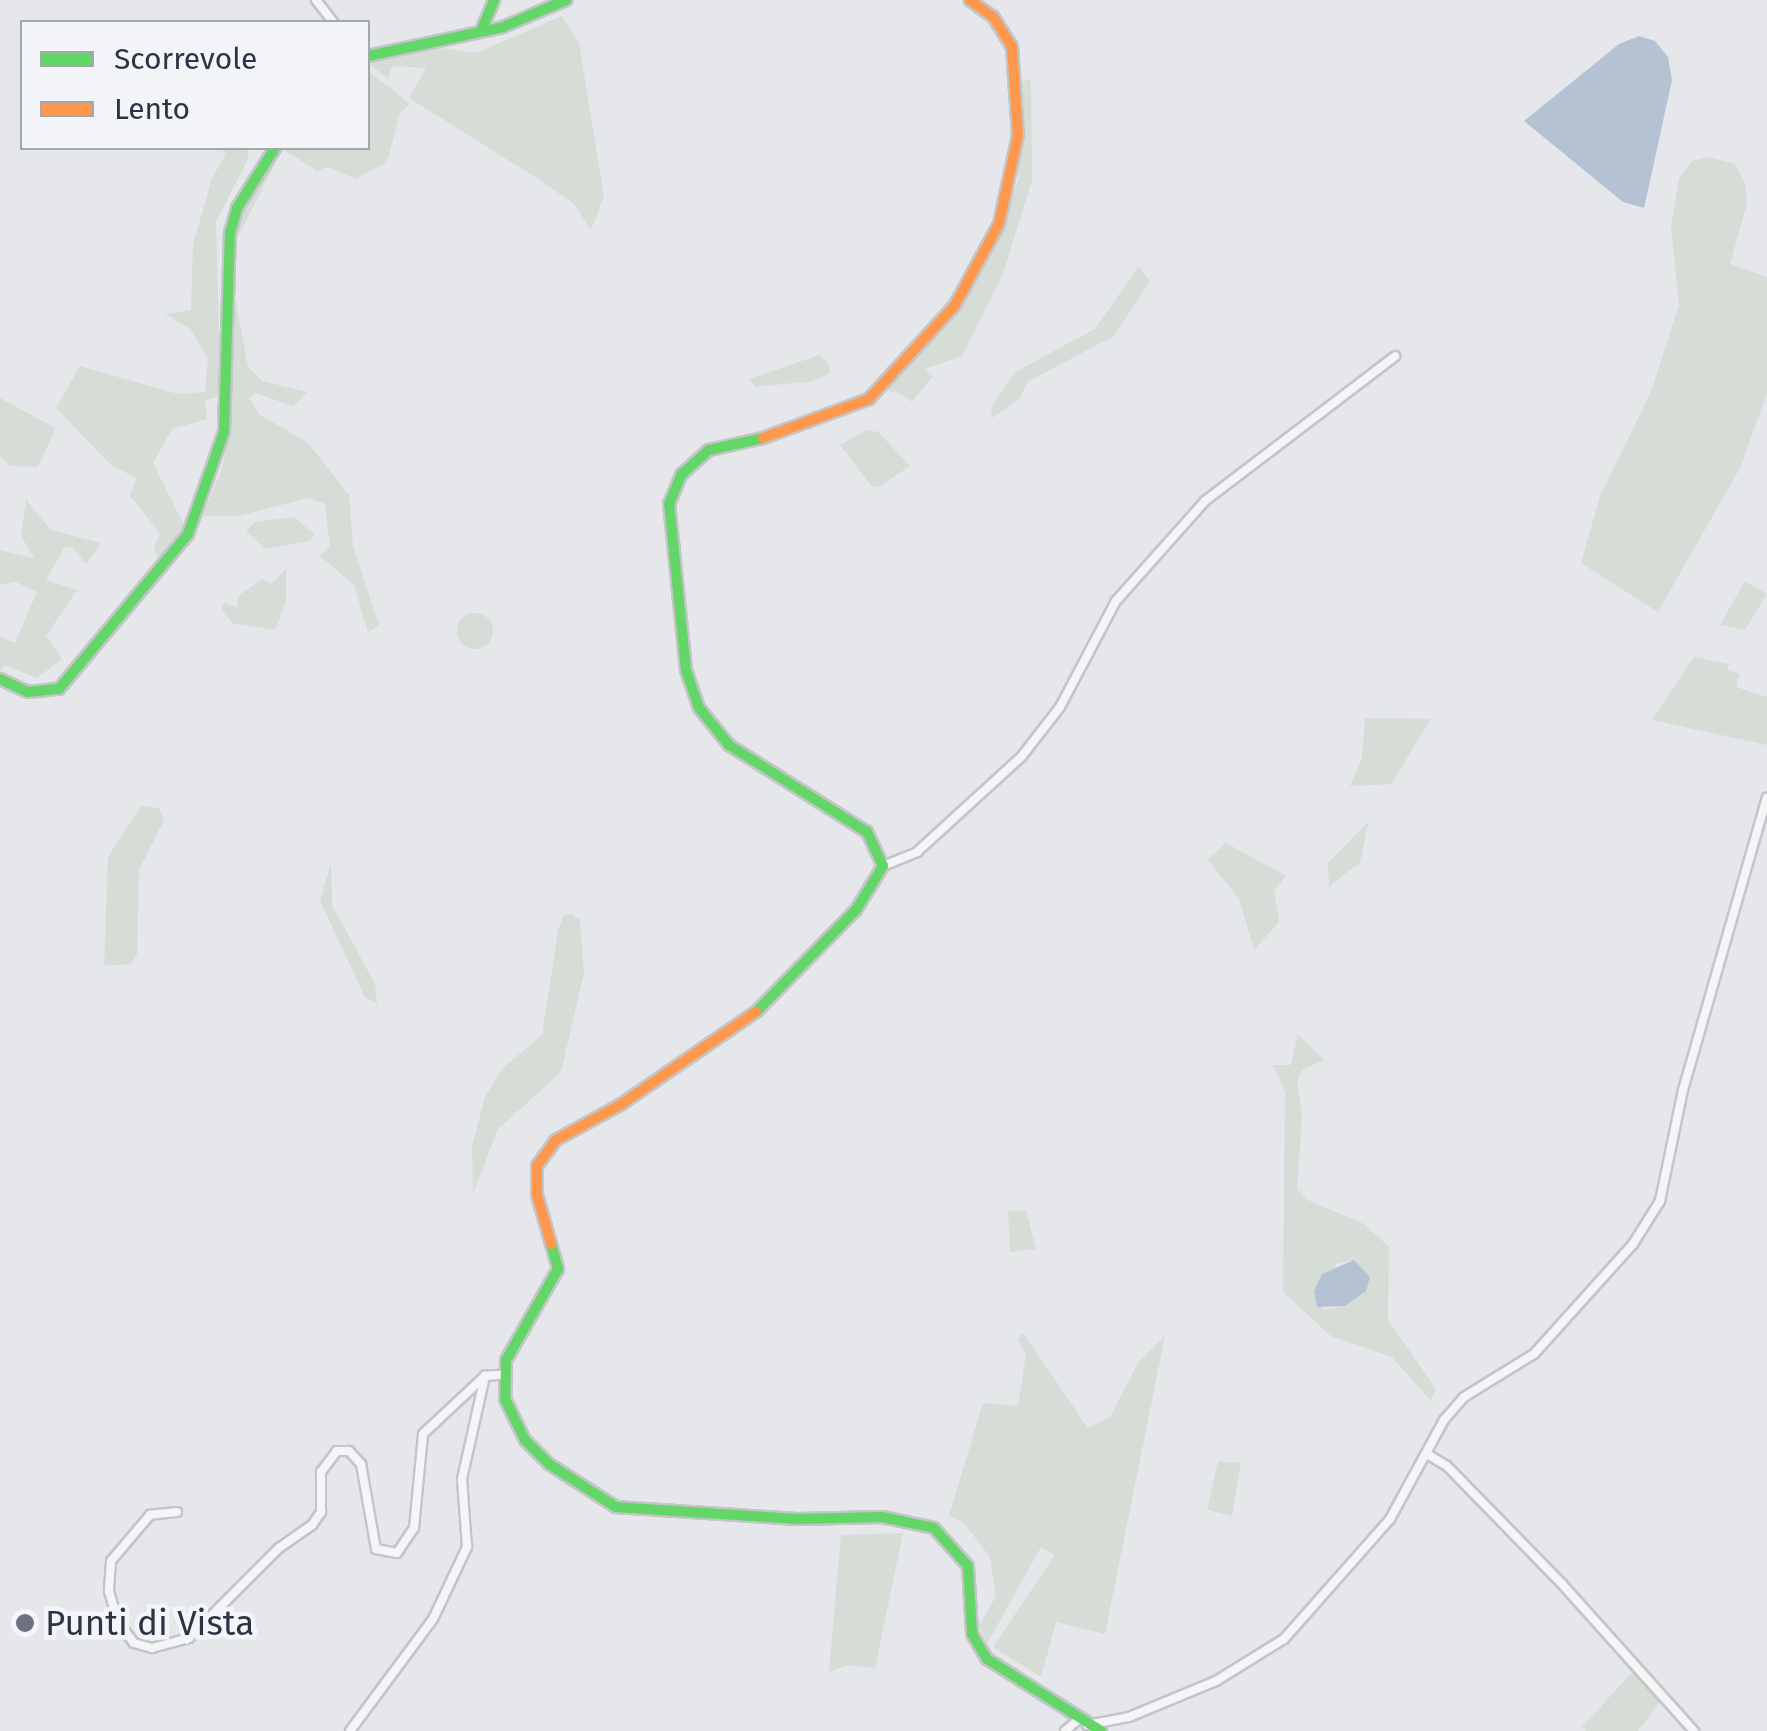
<!DOCTYPE html>
<style>
body{margin:0}
#map{position:relative;width:1767px;height:1731px;overflow:hidden;background:#e5e7ea;font-family:"Fira Sans",sans-serif}
div>[style]{position:absolute}
.green>*{inset:0;background:#d5ddd6}
.round{border-radius:50%}
.water>*{inset:0;background:#b5c2d4}
.roads{filter:drop-shadow(2px 0 #c3c5c8) drop-shadow(-2px 0 #c3c5c8) drop-shadow(0 2px #c3c5c8) drop-shadow(0 -2px #c3c5c8)}
.street>*{height:8px;margin:-4px;padding:0 4px;transform-origin:4px;border-radius:4px;background:#f4f5f6}
.fast>*{height:10px;margin:-5px;padding:0 5px;transform-origin:5px;border-radius:5px;background:#63d668}
.slow>*{height:10px;margin:-5px;padding:0 5px;transform-origin:5px;border-radius:5px;background:#ff974d}
.dots>*{width:28px;height:28px;translate:-50% -50%;box-sizing:border-box;border:5px solid #f3f5f8;border-radius:50%}
span{translate:-50% -50%;white-space:nowrap;text-align:center;line-height:1.15;-webkit-text-stroke:9px #f3f5f8;paint-order:stroke}
.poi-label{font-size:35px;color:#2b3344}
.left{translate:0 -50%;text-align:left}
.legend{position:absolute;left:20px;top:20px;width:350px;height:130px;box-sizing:border-box;background:#f3f5f8;border:2px solid #a3a7b0;margin:0;padding:12px 18px;list-style:none;font-size:30px;color:#2b3344}
.legend li{display:flex;align-items:center;gap:20px;height:50px}
.legend b{width:50px;border:2px solid #a3a7b0}
</style>
<div id="map">
<div class="green">
<div style="clip-path:polygon(562px 16px,579px 43px,604px 196px,591px 230px,574px 204px,540px 180px,409px 98px,426px 68px,392px 66px,388px 79px,368px 63px,433px 47px,476px 53px)"></div>
<div style="clip-path:polygon(368px 71px,410px 104px,400px 113px,387px 162px,356px 179px,327px 167px,317px 171px,283px 149px,233px 246px,238px 208px,277px 148px,368px 148px)"></div>
<div style="clip-path:polygon(1031px 79px,1032px 180px,1003px 274px,962px 356px,925px 369px,933px 376px,912px 402px,897px 391px,889px 393px,889px 385px,948px 325px,998px 241px,1018px 180px,1021px 82px)"></div>
<div style="clip-path:polygon(220px 148px,246px 148px,249px 157px,216px 222px,221px 396px,205px 400px,207px 419px,172px 429px,153px 463px,185px 527px,159px 562px,154px 548px,160px 533px,130px 496px,136px 478px,110px 464px,56px 408px,80px 366px,178px 394px,205px 392px,208px 358px,190px 329px,165px 314px,191px 310px,193px 245px,212px 178px,226px 154px)"></div>
<div style="clip-path:polygon(1709px 157px,1735px 164px,1745px 184px,1747px 204px,1730px 264px,1767px 277px,1767px 393px,1740px 468px,1658px 612px,1581px 563px,1600px 496px,1651px 392px,1679px 305px,1671px 228px,1679px 178px,1692px 161px)"></div>
<div style="clip-path:polygon(1139px 266px,1150px 281px,1114px 336px,1027px 382px,1020px 398px,992px 418px,991px 407px,1015px 372px,1095px 329px)"></div>
<div style="clip-path:polygon(233px 286px,248px 367px,262px 381px,308px 392px,293px 406px,255px 393px,249px 398px,260px 415px,307px 442px,349px 495px,353px 546px,379px 625px,368px 632px,354px 585px,320px 556px,330px 546px,325px 504px,308px 498px,239px 516px,202px 516px,222px 469px,231px 417px)"></div>
<div style="clip-path:polygon(819px 355px,829px 364px,829px 374px,812px 381px,755px 387px,749px 379px)"></div>
<div style="clip-path:polygon(0 398px,56px 428px,38px 467px,10px 466px,0 456px)"></div>
<div style="clip-path:polygon(867px 430px,878px 432px,910px 466px,880px 486px,872px 487px,840px 445px)"></div>
<div style="clip-path:polygon(26px 500px,51px 530px,101px 543px,86px 564px,72px 547px,64px 548px,46px 580px,77px 590px,46px 636px,62px 659px,37px 678px,4px 665px,0 672px,0 637px,15px 643px,37px 592px,16px 582px,0 585px,0 550px,35px 559px,21px 536px)"></div>
<div style="clip-path:polygon(294px 517px,315px 535px,309px 541px,265px 549px,246px 531px,255px 522px)"></div>
<div style="clip-path:polygon(286px 569px,286px 602px,275px 630px,232px 623px,221px 609px,224px 602px,237px 608px,239px 595px,263px 579px,271px 584px)"></div>
<div style="clip-path:polygon(1745px 581px,1767px 594px,1745px 630px,1720px 625px)"></div>
<div class="round" style="left:457px;top:613px;width:36px;height:36px"></div>
<div style="clip-path:polygon(1694px 657px,1729px 664px,1727px 670px,1740px 674px,1736px 687px,1767px 697px,1767px 745px,1652px 720px)"></div>
<div style="clip-path:polygon(1365px 718px,1431px 719px,1391px 784px,1350px 786px,1362px 758px)"></div>
<div style="clip-path:polygon(141px 806px,159px 808px,164px 820px,139px 870px,137px 955px,130px 964px,104px 966px,108px 857px)"></div>
<div style="clip-path:polygon(1369px 821px,1360px 862px,1329px 887px,1328px 863px)"></div>
<div style="clip-path:polygon(1226px 843px,1286px 876px,1274px 891px,1279px 922px,1254px 950px,1240px 901px,1208px 859px)"></div>
<div style="clip-path:polygon(331px 863px,332px 905px,375px 984px,377px 1004px,365px 997px,320px 901px)"></div>
<div style="clip-path:polygon(572px 914px,580px 920px,584px 973px,561px 1072px,498px 1129px,473px 1194px,472px 1147px,485px 1097px,503px 1068px,542px 1035px,558px 931px,564px 915px)"></div>
<div style="clip-path:polygon(evenodd,1298px 1034px,1324px 1060px,1302px 1070px,1297px 1082px,1302px 1115px,1297px 1189px,1308px 1200px,1364px 1224px,1389px 1247px,1388px 1320px,1436px 1389px,1431px 1401px,1392px 1357px,1331px 1336px,1283px 1292px,1285px 1092px,1273px 1065px,1291px 1065px,1298px 1034px,1354px 1260px,1345px 1306px,1322px 1310px,1336px 1264px,1354px 1260px)"></div>
<div style="clip-path:polygon(1026px 1210px,1036px 1249px,1010px 1252px,1008px 1211px)"></div>
<div style="clip-path:polygon(1023px 1333px,1088px 1428px,1110px 1417px,1138px 1363px,1165px 1336px,1105px 1634px,1056px 1622px,1041px 1677px,993px 1647px,1055px 1555px,1041px 1547px,987px 1644px,979px 1626px,996px 1596px,990px 1557px,963px 1522px,949px 1516px,983px 1403px,1018px 1406px,1026px 1355px,1018px 1339px)"></div>
<div style="clip-path:polygon(1218px 1461px,1241px 1463px,1232px 1516px,1207px 1510px)"></div>
<div style="clip-path:polygon(903px 1533px,875px 1668px,849px 1665px,829px 1672px,841px 1535px)"></div>
<div style="clip-path:polygon(1636px 1668px,1663px 1698px,1638px 1731px,1586px 1731px,1582px 1727px)"></div>
</div>
<div class="water">
<div style="clip-path:polygon(1639px 36px,1655px 41px,1668px 57px,1672px 80px,1644px 208px,1623px 202px,1524px 121px,1619px 44px)"></div>
<div style="clip-path:polygon(1354px 1260px,1370px 1277px,1366px 1291px,1345px 1306px,1317px 1307px,1314px 1291px,1322px 1274px)"></div>
</div>
<div class="roads">
<div class="street">
<div style="left:316px;top:0;width:28px;rotate:52deg"></div>
<div style="left:883px;top:866px;width:37px;rotate:-22deg"></div>
<div style="left:917px;top:852px;width:142px;rotate:-42.4deg"></div>
<div style="left:1022px;top:756px;width:62px;rotate:-52.2deg"></div>
<div style="left:1060px;top:707px;width:120px;rotate:-62.2deg"></div>
<div style="left:1116px;top:601px;width:134px;rotate:-48.3deg"></div>
<div style="left:1205px;top:501px;width:239px;rotate:-37.3deg"></div>
<div style="left:1427px;top:1454px;width:23px;rotate:31deg"></div>
<div style="left:1447px;top:1466px;width:165px;rotate:45.7deg"></div>
<div style="left:1562px;top:1584px;width:198px;rotate:48.1deg"></div>
<div style="left:177px;top:1512px;width:27px;rotate:174deg"></div>
<div style="left:150px;top:1515px;width:60px;rotate:130.3deg"></div>
<div style="left:111px;top:1561px;width:30px;rotate:94deg"></div>
<div style="left:109px;top:1591px;width:32px;rotate:74deg"></div>
<div style="left:118px;top:1622px;width:26px;rotate:53deg"></div>
<div style="left:134px;top:1643px;width:19px;rotate:16deg"></div>
<div style="left:152px;top:1648px;width:38px;rotate:-15deg"></div>
<div style="left:189px;top:1638px;width:127px;rotate:-45deg"></div>
<div style="left:279px;top:1548px;width:40px;rotate:-34.9deg"></div>
<div style="left:312px;top:1525px;width:16px;rotate:-55deg"></div>
<div style="left:321px;top:1512px;width:40px;rotate:-90deg"></div>
<div style="left:321px;top:1472px;width:26px;rotate:-53deg"></div>
<div style="left:337px;top:1451px;width:12px"></div>
<div style="left:349px;top:1451px;width:18px;rotate:47deg"></div>
<div style="left:361px;top:1464px;width:86px;rotate:80deg"></div>
<div style="left:376px;top:1549px;width:21px;rotate:11deg"></div>
<div style="left:397px;top:1553px;width:30px;rotate:-56deg"></div>
<div style="left:414px;top:1528px;width:94px;rotate:-84.5deg"></div>
<div style="left:423px;top:1434px;width:85px;rotate:-43.1deg"></div>
<div style="left:485px;top:1376px;width:21px;rotate:-5deg"></div>
<div style="left:1087px;top:1725px;width:43px;rotate:-10.8deg"></div>
<div style="left:1129px;top:1717px;width:94px;rotate:-22.5deg"></div>
<div style="left:1216px;top:1681px;width:80px;rotate:-31.7deg"></div>
<div style="left:1284px;top:1639px;width:160px;rotate:-48.5deg"></div>
<div style="left:1390px;top:1519px;width:113px;rotate:-61.4deg"></div>
<div style="left:1444px;top:1420px;width:30px;rotate:-49deg"></div>
<div style="left:1464px;top:1397px;width:82px;rotate:-31.6deg"></div>
<div style="left:1534px;top:1354px;width:148px;rotate:-48deg"></div>
<div style="left:1633px;top:1244px;width:51px;rotate:-57.9deg"></div>
<div style="left:1660px;top:1201px;width:113px;rotate:-78.3deg"></div>
<div style="left:1683px;top:1090px;width:304px;rotate:-74deg"></div>
<div style="left:350px;top:1731px;width:139px;rotate:-53.5deg"></div>
<div style="left:433px;top:1619px;width:80px;rotate:-64.7deg"></div>
<div style="left:467px;top:1547px;width:68px;rotate:-94.2deg"></div>
<div style="left:462px;top:1479px;width:106px;rotate:-77.4deg"></div>
<div style="left:1065px;top:1731px;width:18px;rotate:-41deg"></div>
</div>
<div class="fast">
<div style="left:481px;top:31px;width:34px;rotate:-67deg"></div>
<div style="left:368px;top:56px;width:138px;rotate:-12.1deg"></div>
<div style="left:503px;top:27px;width:69px;rotate:-23.2deg"></div>
<div style="left:0;top:679px;width:31px;rotate:25deg"></div>
<div style="left:28px;top:692px;width:31px;rotate:-6deg"></div>
<div style="left:59px;top:689px;width:202px;rotate:-50.2deg"></div>
<div style="left:188px;top:534px;width:108px;rotate:-70.6deg"></div>
<div style="left:224px;top:432px;width:199px;rotate:-88.3deg"></div>
<div style="left:230px;top:233px;width:26px;rotate:-74deg"></div>
<div style="left:237px;top:208px;width:71px;rotate:-57.7deg"></div>
<div style="left:756px;top:1012px;width:143px;rotate:-45.6deg"></div>
<div style="left:856px;top:910px;width:52px;rotate:-58.5deg"></div>
<div style="left:883px;top:866px;width:38px;rotate:-115deg"></div>
<div style="left:867px;top:832px;width:163px;rotate:-147.8deg"></div>
<div style="left:729px;top:745px;width:48px;rotate:-129deg"></div>
<div style="left:699px;top:708px;width:40px;rotate:-108.9deg"></div>
<div style="left:686px;top:670px;width:167px;rotate:-95.8deg"></div>
<div style="left:669px;top:504px;width:33px;rotate:-67deg"></div>
<div style="left:682px;top:474px;width:36px;rotate:-42deg"></div>
<div style="left:709px;top:450px;width:55px;rotate:-12.5deg"></div>
<div style="left:551px;top:1244px;width:26px;rotate:74deg"></div>
<div style="left:558px;top:1269px;width:105px;rotate:119.7deg"></div>
<div style="left:506px;top:1360px;width:39px;rotate:91deg"></div>
<div style="left:505px;top:1399px;width:46px;rotate:64deg"></div>
<div style="left:525px;top:1440px;width:34px;rotate:45deg"></div>
<div style="left:549px;top:1464px;width:80px;rotate:32.7deg"></div>
<div style="left:616px;top:1507px;width:181px;rotate:3.8deg"></div>
<div style="left:797px;top:1519px;width:85px;rotate:-1.3deg"></div>
<div style="left:882px;top:1517px;width:53px;rotate:11.9deg"></div>
<div style="left:934px;top:1528px;width:51px;rotate:48.2deg"></div>
<div style="left:968px;top:1566px;width:68px;rotate:86.6deg"></div>
<div style="left:972px;top:1634px;width:29px;rotate:59deg"></div>
<div style="left:987px;top:1659px;width:135px;rotate:32.3deg"></div>
</div>
<div class="slow">
<div style="left:763px;top:438px;width:113px;rotate:-20.2deg"></div>
<div style="left:869px;top:399px;width:127px;rotate:-47.5deg"></div>
<div style="left:955px;top:305px;width:92px;rotate:-61.5deg"></div>
<div style="left:999px;top:224px;width:91px;rotate:-77.9deg"></div>
<div style="left:1018px;top:135px;width:88px;rotate:-93.9deg"></div>
<div style="left:1012px;top:47px;width:36px;rotate:-122deg"></div>
<div style="left:993px;top:17px;width:29px;rotate:-144deg"></div>
<div style="left:551px;top:1244px;width:51px;rotate:-105.9deg"></div>
<div style="left:537px;top:1195px;width:29px;rotate:-90deg"></div>
<div style="left:537px;top:1166px;width:32px;rotate:-54deg"></div>
<div style="left:556px;top:1140px;width:73px;rotate:-28.7deg"></div>
<div style="left:620px;top:1105px;width:165px;rotate:-34.4deg"></div>
</div>
</div>
<div class="dots">
<div style="left:25px;top:1623px;background:#6c727e"></div>
</div>
<div class="poi-label">
<span class="left" style="left:45px;top:1623px">Punti di Vista</span>
</div>
<ul class="legend">
<li><b style="height:12px;background:#63d668"></b>Scorrevole</li>
<li><b style="height:12px;background:#ff974d"></b>Lento</li>
</ul>
</div>
